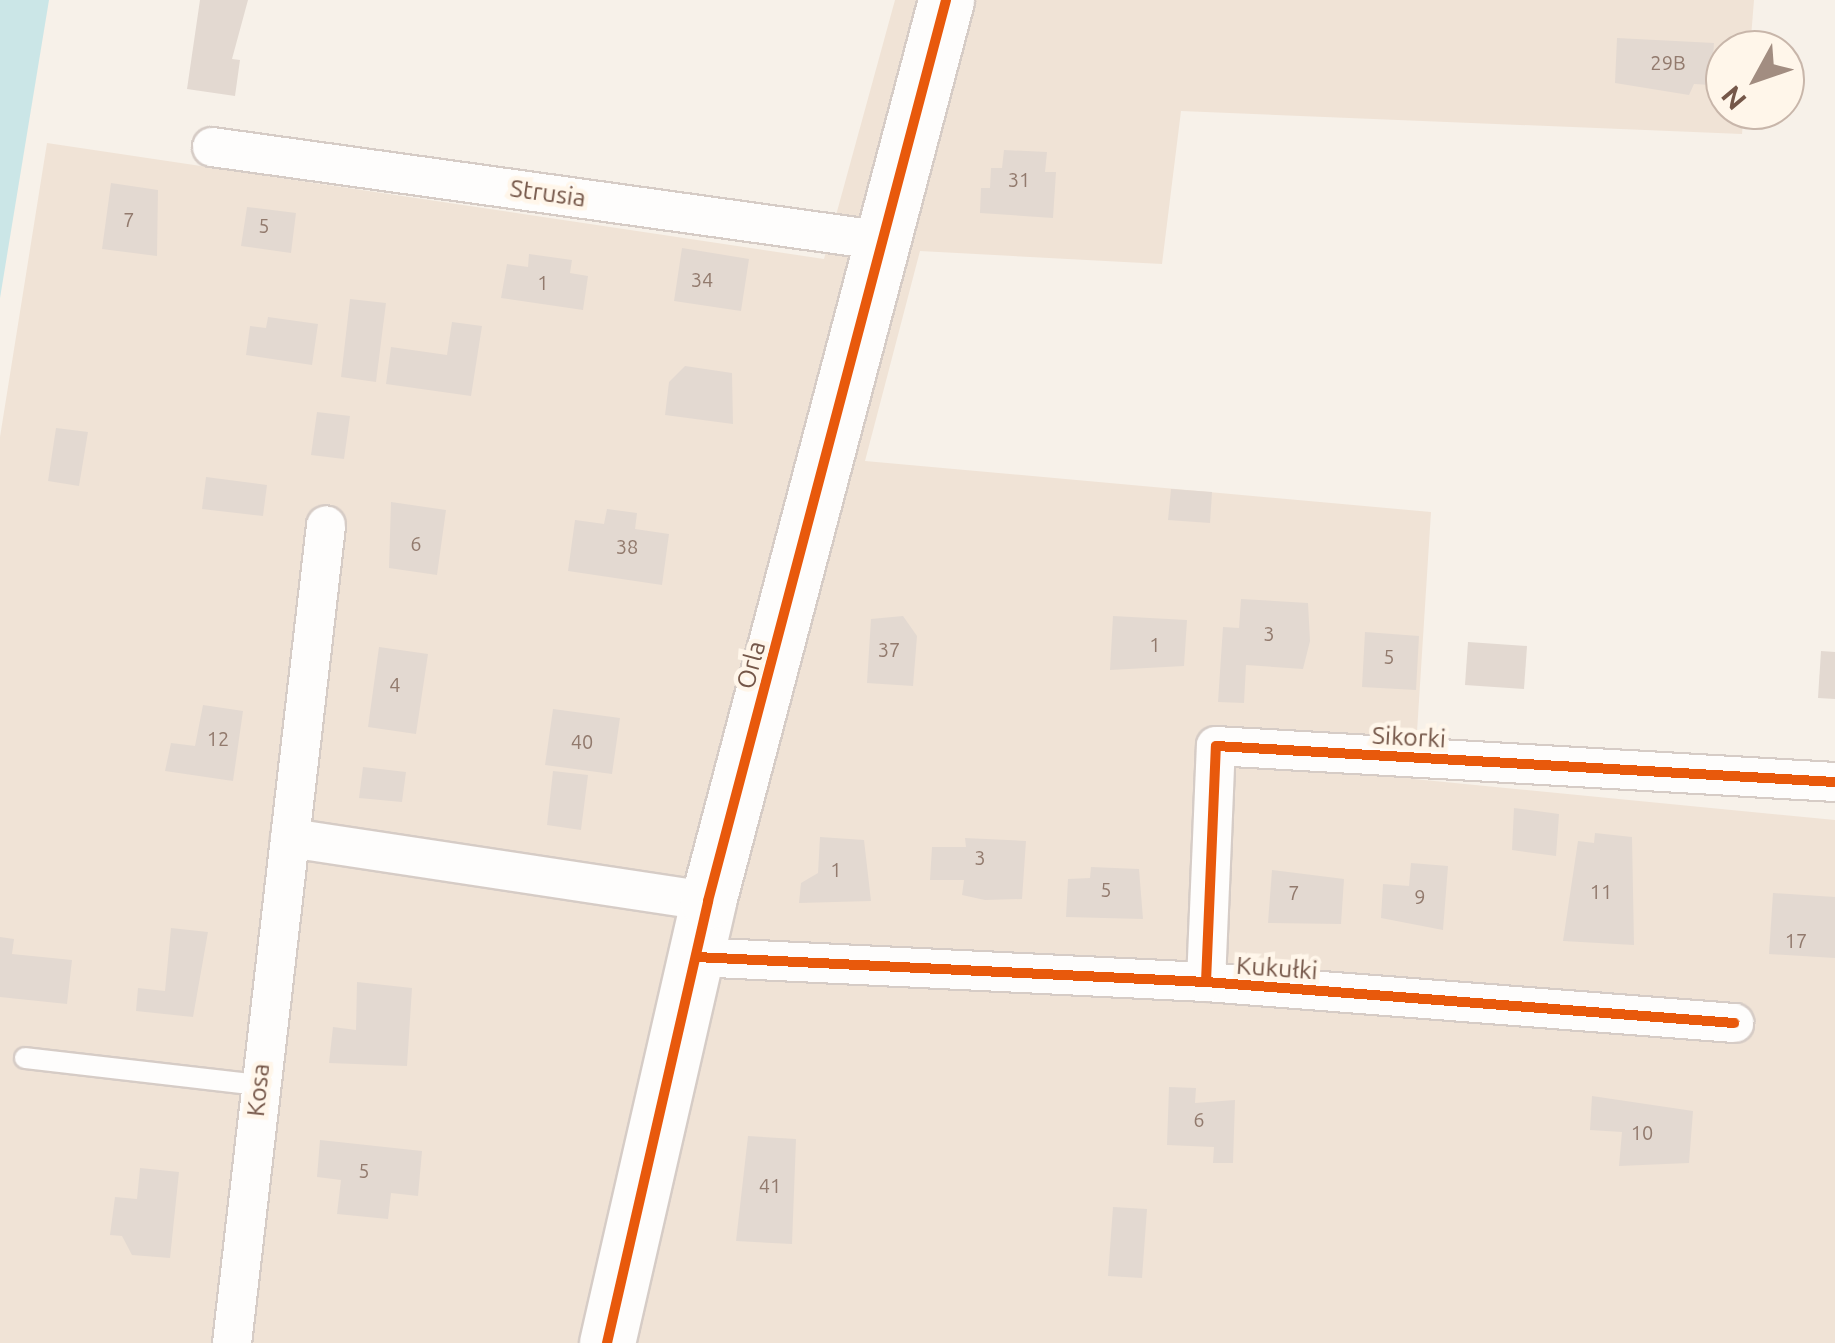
<!DOCTYPE html>
<meta charset="utf-8">
<style>
body{margin:0}
#map{position:relative;width:1835px;height:1343px;overflow:hidden;background:#f7f1e9;font-family:Ubuntu,sans-serif}
div>[style]{position:absolute}
.residential>*{inset:0;background:#f0e3d6}
.water>*{inset:0;background:#cbe6e7}
.building>*{inset:0;background:#e3d9d1}
.roads{filter:drop-shadow(2px 0 #d6ccc6) drop-shadow(-2px 0 #d6ccc6) drop-shadow(0 2px #d6ccc6) drop-shadow(0 -2px #d6ccc6)}
.lane>*{height:20px;margin:-10px;padding:0 10px;transform-origin:10px;border-radius:10px;background:#fefdfc}
.street>*{height:38px;margin:-19px;padding:0 19px;transform-origin:19px;border-radius:19px;background:#fefdfc}
.secondary>*{height:55px;margin:-27.5px;padding:0 27.5px;transform-origin:27.5px;border-radius:27.5px;background:#fefdfc}
.cycleway>*{height:10px;margin:-5px;padding:0 5px;transform-origin:5px;border-radius:5px;background:#e8590c}
span{translate:-50% -50%;white-space:nowrap;text-align:center;line-height:1.15;-webkit-text-stroke:9px #fff6ea;paint-order:stroke}
.number-label{font-size:20px;color:#927a6d}
.number-label span{-webkit-text-stroke-width:0}
.street-label{font-size:25px;color:#755749}
.north{position:absolute;left:1705px;top:30px;width:100px;height:100px;box-sizing:border-box;background:#fff6ea;border:2px solid #c8b6aa;border-radius:50%;rotate:230deg;font-size:28px;font-weight:700;line-height:40px;text-align:center;color:#755749}
.north::after{content:'';display:block;margin:auto;width:35px;height:45px;background:#a28d81;clip-path:polygon(50% 0,100% 100%,50% 72%,0 100%)}
</style>
<div id="map">
<div class="residential">
<div style="clip-path:polygon(895px 0,1754px 0,1750px 50px,1725px 50px,1725px 110px,1744px 110px,1742px 134px,1181px 111px,1162px 264px,920px 251px,865px 461px,1431px 512px,1414px 779px,1835px 820px,1835px 1343px,0 1343px,0 437px,47px 143px,824px 259px)"></div>
</div>
<div class="water">
<div style="clip-path:polygon(0 0,49px 0,0 298px)"></div>
</div>
<div class="building">
<div style="clip-path:polygon(200px 0,248px 0,232px 59px,240px 60px,235px 96px,187px 89px)"></div>
<div style="clip-path:polygon(1617px 38px,1714px 43px,1711px 85px,1694px 84px,1689px 95px,1615px 83px)"></div>
<div style="clip-path:polygon(1004px 150px,1047px 152px,1045px 172px,1056px 172px,1053px 218px,980px 213px,981px 188px,990px 188px,991px 168px,1002px 168px)"></div>
<div style="clip-path:polygon(111px 183px,158px 190px,157px 256px,102px 249px)"></div>
<div style="clip-path:polygon(247px 207px,296px 213px,291px 253px,241px 246px)"></div>
<div style="clip-path:polygon(682px 248px,749px 259px,741px 311px,674px 301px)"></div>
<div style="clip-path:polygon(529px 254px,572px 260px,570px 273px,588px 276px,583px 310px,501px 298px,507px 264px,528px 267px)"></div>
<div style="clip-path:polygon(350px 299px,386px 303px,376px 382px,341px 377px)"></div>
<div style="clip-path:polygon(268px 317px,318px 324px,312px 365px,246px 355px,250px 326px,266px 328px)"></div>
<div style="clip-path:polygon(452px 322px,482px 326px,471px 396px,386px 384px,391px 347px,447px 355px)"></div>
<div style="clip-path:polygon(685px 366px,732px 373px,733px 424px,665px 415px,669px 382px)"></div>
<div style="clip-path:polygon(317px 412px,350px 416px,344px 459px,311px 455px)"></div>
<div style="clip-path:polygon(56px 428px,88px 432px,79px 486px,48px 481px)"></div>
<div style="clip-path:polygon(206px 477px,267px 485px,263px 516px,202px 509px)"></div>
<div style="clip-path:polygon(1171px 489px,1212px 492px,1210px 523px,1168px 520px)"></div>
<div style="clip-path:polygon(391px 502px,446px 510px,437px 575px,389px 568px)"></div>
<div style="clip-path:polygon(607px 509px,637px 513px,635px 529px,669px 534px,662px 585px,568px 571px,575px 520px,604px 524px)"></div>
<div style="clip-path:polygon(1241px 599px,1308px 603px,1310px 641px,1303px 669px,1246px 665px,1244px 703px,1218px 702px,1223px 627px,1239px 628px)"></div>
<div style="clip-path:polygon(903px 616px,917px 636px,913px 686px,867px 683px,871px 619px)"></div>
<div style="clip-path:polygon(1113px 616px,1187px 620px,1184px 666px,1110px 670px)"></div>
<div style="clip-path:polygon(1365px 632px,1419px 636px,1416px 690px,1362px 687px)"></div>
<div style="clip-path:polygon(1468px 642px,1527px 646px,1524px 689px,1465px 685px)"></div>
<div style="clip-path:polygon(379px 647px,428px 654px,416px 734px,368px 727px)"></div>
<div style="clip-path:polygon(1821px 651px,1835px 652px,1835px 699px,1818px 698px)"></div>
<div style="clip-path:polygon(203px 705px,243px 711px,233px 781px,165px 771px,171px 743px,195px 746px)"></div>
<div style="clip-path:polygon(553px 709px,620px 718px,612px 774px,545px 765px)"></div>
<div style="clip-path:polygon(363px 767px,406px 772px,402px 802px,359px 798px)"></div>
<div style="clip-path:polygon(553px 771px,588px 775px,581px 830px,547px 825px)"></div>
<div style="clip-path:polygon(1514px 808px,1559px 814px,1556px 856px,1512px 850px)"></div>
<div style="clip-path:polygon(1595px 833px,1632px 837px,1634px 945px,1563px 941px,1578px 841px,1594px 843px)"></div>
<div style="clip-path:polygon(820px 837px,864px 840px,871px 901px,799px 903px,801px 883px,818px 873px)"></div>
<div style="clip-path:polygon(965px 838px,1026px 841px,1022px 899px,985px 900px,962px 895px,964px 880px,930px 880px,932px 847px,966px 847px)"></div>
<div style="clip-path:polygon(1411px 863px,1448px 866px,1443px 930px,1381px 918px,1383px 884px,1409px 886px)"></div>
<div style="clip-path:polygon(1091px 867px,1139px 869px,1143px 919px,1066px 917px,1068px 879px,1090px 878px)"></div>
<div style="clip-path:polygon(1272px 870px,1344px 879px,1341px 924px,1268px 923px)"></div>
<div style="clip-path:polygon(1773px 893px,1835px 897px,1835px 958px,1769px 954px)"></div>
<div style="clip-path:polygon(171px 928px,208px 932px,193px 1017px,136px 1011px,138px 988px,165px 991px)"></div>
<div style="clip-path:polygon(0 937px,14px 939px,12px 954px,72px 960px,67px 1004px,0 997px)"></div>
<div style="clip-path:polygon(357px 982px,412px 988px,407px 1066px,329px 1063px,333px 1027px,356px 1030px)"></div>
<div style="clip-path:polygon(1169px 1087px,1196px 1088px,1195px 1103px,1235px 1100px,1233px 1163px,1213px 1163px,1214px 1147px,1167px 1145px)"></div>
<div style="clip-path:polygon(1592px 1096px,1693px 1111px,1689px 1163px,1619px 1166px,1622px 1132px,1590px 1130px)"></div>
<div style="clip-path:polygon(748px 1136px,796px 1139px,792px 1244px,736px 1241px)"></div>
<div style="clip-path:polygon(320px 1140px,422px 1151px,418px 1196px,391px 1193px,388px 1219px,337px 1214px,341px 1180px,317px 1177px)"></div>
<div style="clip-path:polygon(140px 1168px,179px 1172px,170px 1258px,132px 1255px,122px 1236px,110px 1235px,115px 1197px,137px 1199px)"></div>
<div style="clip-path:polygon(1113px 1207px,1147px 1209px,1142px 1278px,1108px 1276px)"></div>
</div>
<div class="roads">
<div class="lane">
<div style="left:25px;top:1058px;width:236px;rotate:6.6deg"></div>
</div>
<div class="street">
<div style="left:212px;top:147px;width:680px;rotate:7.95deg"></div>
<div style="left:290px;top:838px;width:423px;rotate:8.6deg"></div>
<div style="left:696px;top:957px;width:511px;rotate:2.81deg"></div>
<div style="left:1206px;top:982px;width:530px;rotate:4.44deg"></div>
<div style="left:1206px;top:982px;width:236px;rotate:-87.6deg"></div>
<div style="left:1216px;top:746px;width:620px;rotate:3.33deg"></div>
<div style="left:232px;top:1343px;width:823px;rotate:-83.44deg"></div>
</div>
<div class="secondary">
<div style="left:607px;top:1343px;width:453px;rotate:-77.1deg"></div>
<div style="left:708px;top:901px;width:932px;rotate:-75.2deg"></div>
</div>
</div>
<div class="cycleway">
<div style="left:696px;top:957px;width:511px;rotate:2.81deg"></div>
<div style="left:1206px;top:982px;width:530px;rotate:4.44deg"></div>
<div style="left:1206px;top:982px;width:236px;rotate:-87.6deg"></div>
<div style="left:1216px;top:746px;width:620px;rotate:3.33deg"></div>
<div style="left:607px;top:1343px;width:453px;rotate:-77.1deg"></div>
<div style="left:708px;top:901px;width:932px;rotate:-75.2deg"></div>
</div>
<div class="number-label">
<span style="left:1668px;top:62px">29B</span>
<span style="left:1019px;top:179px">31</span>
<span style="left:129px;top:219px">7</span>
<span style="left:264px;top:225px">5</span>
<span style="left:702px;top:279px">34</span>
<span style="left:543px;top:282px">1</span>
<span style="left:416px;top:543px">6</span>
<span style="left:627px;top:546px">38</span>
<span style="left:1269px;top:633px">3</span>
<span style="left:1155px;top:644px">1</span>
<span style="left:889px;top:649px">37</span>
<span style="left:1389px;top:656px">5</span>
<span style="left:395px;top:684px">4</span>
<span style="left:218px;top:738px">12</span>
<span style="left:582px;top:741px">40</span>
<span style="left:980px;top:857px">3</span>
<span style="left:836px;top:869px">1</span>
<span style="left:1106px;top:889px">5</span>
<span style="left:1601px;top:891px">11</span>
<span style="left:1294px;top:892px">7</span>
<span style="left:1420px;top:896px">9</span>
<span style="left:1796px;top:940px">17</span>
<span style="left:1199px;top:1119px">6</span>
<span style="left:1642px;top:1132px">10</span>
<span style="left:364px;top:1170px">5</span>
<span style="left:770px;top:1185px">41</span>
</div>
<div class="street-label">
<span style="left:548px;top:193px;rotate:8deg">Strusia</span>
<span style="left:751px;top:665px;rotate:-75deg">Orla</span>
<span style="left:1409px;top:737px;rotate:3deg">Sikorki</span>
<span style="left:1277px;top:968px;rotate:4deg">Kukułki</span>
<span style="left:258px;top:1090px;rotate:-84deg">Kosa</span>
</div>
<div class="north">N</div>
</div>
